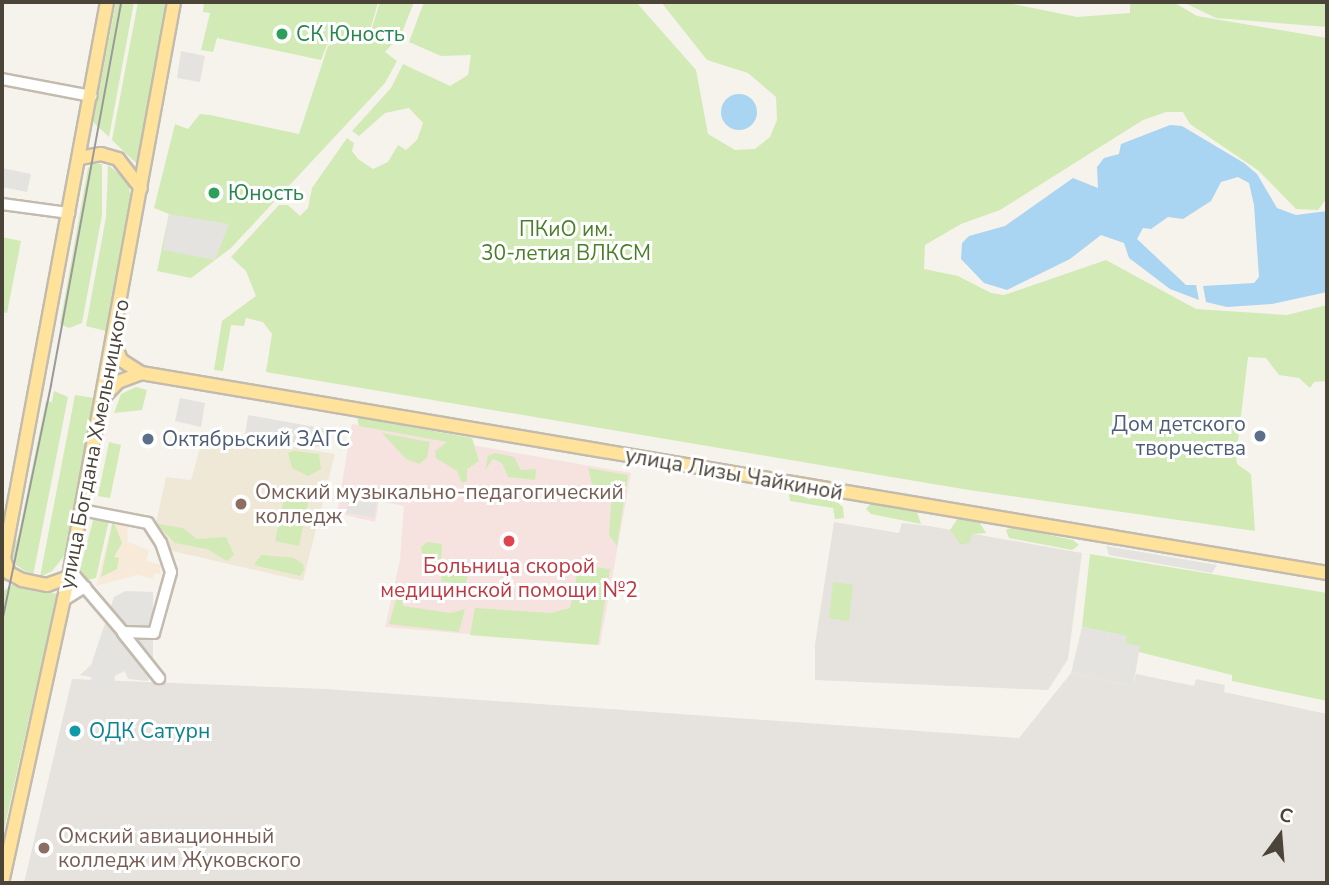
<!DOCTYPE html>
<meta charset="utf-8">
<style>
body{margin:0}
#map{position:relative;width:1329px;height:885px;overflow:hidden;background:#f6f3ec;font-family:"Nunito Sans",sans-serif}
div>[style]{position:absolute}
.commercial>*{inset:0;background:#f7ead8}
.industrial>*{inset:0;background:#e6e2dd}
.education>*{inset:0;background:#efe8d6}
.medical>*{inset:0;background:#f6e3e0}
.green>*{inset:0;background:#d2eab5}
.parking>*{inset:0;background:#e5e3e0}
.water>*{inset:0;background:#a9d4f2}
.round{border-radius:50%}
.roads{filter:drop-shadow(2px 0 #c2bbae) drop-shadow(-2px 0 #c2bbae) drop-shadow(0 2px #c2bbae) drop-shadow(0 -2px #c2bbae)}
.minor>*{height:10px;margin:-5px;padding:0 5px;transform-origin:5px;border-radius:5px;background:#fff}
.major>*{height:12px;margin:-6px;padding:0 6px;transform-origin:6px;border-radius:6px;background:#ffe39c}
.tram>*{height:2px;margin:-1px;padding:0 1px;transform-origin:1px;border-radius:1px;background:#9a9a9a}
.dots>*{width:19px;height:19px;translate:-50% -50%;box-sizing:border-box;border:4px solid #fff;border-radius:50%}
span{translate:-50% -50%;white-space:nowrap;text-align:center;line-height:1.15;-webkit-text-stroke:6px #fff;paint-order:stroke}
.leisure-label{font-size:21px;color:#27864d}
.left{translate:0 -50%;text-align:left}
.park-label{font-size:21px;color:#4a7f2a}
.service-label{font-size:21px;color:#4e5e75}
.right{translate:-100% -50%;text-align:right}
.street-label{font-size:21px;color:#4b4439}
.education-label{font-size:21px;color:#785e54}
.health-label{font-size:21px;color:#be3a42}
.culture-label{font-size:21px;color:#0d838f}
.frame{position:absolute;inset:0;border:4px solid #4b4439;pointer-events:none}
.north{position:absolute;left:1245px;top:801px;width:70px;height:70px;-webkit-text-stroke:5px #fff;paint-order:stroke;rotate:16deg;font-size:19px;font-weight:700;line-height:28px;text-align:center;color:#4b4439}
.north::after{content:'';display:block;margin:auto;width:24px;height:32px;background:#4b4439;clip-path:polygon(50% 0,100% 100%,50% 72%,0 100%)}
</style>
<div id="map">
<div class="commercial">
<div style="clip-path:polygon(113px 520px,127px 524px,128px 542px,149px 550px,146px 561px,161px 565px,160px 574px,154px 573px,153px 579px,137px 575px,96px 586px)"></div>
</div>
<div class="industrial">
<div style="clip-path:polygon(834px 522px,899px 533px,902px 523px,929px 526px,1082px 553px,1068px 659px,1048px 690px,815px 680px,815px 644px)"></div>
<div style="clip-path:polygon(1071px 673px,1133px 687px,1136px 674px,1194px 686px,1196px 679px,1225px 685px,1224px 692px,1327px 714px,1327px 883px,24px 883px,72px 679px,326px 689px,1019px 738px)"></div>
</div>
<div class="education">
<div style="clip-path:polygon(216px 434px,335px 454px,303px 581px,168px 550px,155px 527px,166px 477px,191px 480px,201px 444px)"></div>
</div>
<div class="medical">
<div style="clip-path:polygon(352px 424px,631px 473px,600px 645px,385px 627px,400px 560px,404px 506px,379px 501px,375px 522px,337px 513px)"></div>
</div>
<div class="green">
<div style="clip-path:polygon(116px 2px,134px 2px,109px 137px,93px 122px)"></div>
<div style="clip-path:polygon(138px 2px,168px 2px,137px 164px,112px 140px)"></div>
<div style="clip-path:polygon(204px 2px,377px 2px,378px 3px,370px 30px,327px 45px,321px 60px,217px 38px,213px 52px,201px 50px,210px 13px,203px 12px)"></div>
<div style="clip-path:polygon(380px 2px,414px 2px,401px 35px,385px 52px,397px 61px,385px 83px,231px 248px,191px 278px,157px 271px,169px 214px,154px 208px,175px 124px,188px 129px,200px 114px,210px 115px,299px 134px,328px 46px,371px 31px)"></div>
<div style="clip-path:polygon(424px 2px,636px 2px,696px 70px,708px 134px,735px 150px,755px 149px,770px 137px,777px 120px,776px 97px,748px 73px,707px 60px,661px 2px,1004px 2px,1077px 17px,1130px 13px,1130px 2px,1173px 2px,1197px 16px,1327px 38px,1327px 198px,1318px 210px,1296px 209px,1259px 171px,1190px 124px,1183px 112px,1166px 112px,1143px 120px,1000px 210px,961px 224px,925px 245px,924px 269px,958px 276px,991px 293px,1004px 295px,1106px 260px,1196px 309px,1287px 315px,1327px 305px,1327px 381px,1314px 382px,1310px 388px,1299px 378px,1279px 375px,1266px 358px,1248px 357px,1236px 458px,1237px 464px,1251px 474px,1255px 531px,969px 490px,266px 372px,272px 334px,263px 322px,246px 318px,244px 326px,231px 325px,223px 371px,214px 370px,222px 321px,256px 296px,246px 271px,231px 257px,279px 205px,288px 205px,300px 216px,308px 208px,312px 188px,347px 138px,354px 143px,352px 151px,358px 159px,373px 169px,388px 162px,398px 145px,406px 150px,417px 140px,423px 123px,409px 108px,385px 113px,359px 136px,352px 131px,391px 88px,403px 64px,450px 86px,468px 75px,471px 55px,441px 56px,409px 42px)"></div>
<div style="clip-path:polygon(1183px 2px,1327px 2px,1327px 27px,1216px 18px)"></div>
<div style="clip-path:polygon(93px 163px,102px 164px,102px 215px,82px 323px,69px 328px,60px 324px,88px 168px)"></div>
<div style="clip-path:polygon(108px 165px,128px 181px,131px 198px,106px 331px,86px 326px,106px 217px)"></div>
<div style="clip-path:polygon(2px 237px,21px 241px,7px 313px,2px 312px)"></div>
<div style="clip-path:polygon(136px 387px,147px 390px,142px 410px,114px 413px,121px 394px)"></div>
<div style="clip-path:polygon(54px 391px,68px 397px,33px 576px,16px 565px,11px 552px,18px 537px,46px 401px,52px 402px)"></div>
<div style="clip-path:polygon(75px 395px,94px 398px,65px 555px,52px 571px,40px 577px)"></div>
<div style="clip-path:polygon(357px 417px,472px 438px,479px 461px,467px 469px,467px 481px,462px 483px,457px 471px,436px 458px,435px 451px,447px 442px,359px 426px)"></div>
<div style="clip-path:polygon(382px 433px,430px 442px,427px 458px,419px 464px,406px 459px)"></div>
<div style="clip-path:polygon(109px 442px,121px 445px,110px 498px,98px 496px)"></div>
<div style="clip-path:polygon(294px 451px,319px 454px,321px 469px,308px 476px,292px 468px,288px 453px)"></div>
<div style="clip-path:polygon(495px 453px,514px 457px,521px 470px,536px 469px,535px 480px,508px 477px,502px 463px,493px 459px,485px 470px,488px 456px)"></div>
<div style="clip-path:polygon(588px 468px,628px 475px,617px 546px,609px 535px,612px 490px,592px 484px)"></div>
<div style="clip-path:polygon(285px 493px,309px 498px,299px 546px,275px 541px)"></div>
<div style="clip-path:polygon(796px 493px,809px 499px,821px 496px,837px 502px,843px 507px,844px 518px,835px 519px,833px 508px,790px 501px,789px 494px)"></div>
<div style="clip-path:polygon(872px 502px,917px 512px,921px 524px,871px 514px,866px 509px)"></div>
<div style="clip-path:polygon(94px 517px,109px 520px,96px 578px,88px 580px,80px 569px)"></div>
<div style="clip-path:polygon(958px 518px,980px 523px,986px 533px,972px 534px,970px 542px,961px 545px,950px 530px)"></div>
<div style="clip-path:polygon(113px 520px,122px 543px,114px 557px,119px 558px,117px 569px,101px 577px)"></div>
<div style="clip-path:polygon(157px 524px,183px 528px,197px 539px,226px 537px,234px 555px,227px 561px,207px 549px,175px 543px)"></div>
<div style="clip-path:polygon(1012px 527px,1073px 540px,1079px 545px,1072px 550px,1009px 538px,1006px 530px)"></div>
<div style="clip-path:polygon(427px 542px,442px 544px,441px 560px,469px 565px,466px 585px,441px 581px,442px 569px,424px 567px,421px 547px)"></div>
<div style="clip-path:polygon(1090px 554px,1327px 593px,1327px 701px,1232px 681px,1232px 675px,1139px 652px,1125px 643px,1126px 636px,1082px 627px)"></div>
<div style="clip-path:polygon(261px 555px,294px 558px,303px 564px,304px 570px,300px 576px,254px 565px)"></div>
<div style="clip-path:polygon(579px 565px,610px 569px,598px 645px,470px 635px,475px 608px,551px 613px,570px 608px)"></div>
<div style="clip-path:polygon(833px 582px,853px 585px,849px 621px,829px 618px)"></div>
<div style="clip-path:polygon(12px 585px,57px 594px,2px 839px,2px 592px)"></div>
<div style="clip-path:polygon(398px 593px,404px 594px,403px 606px,451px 613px,465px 609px,459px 632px,389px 624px)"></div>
</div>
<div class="parking">
<div style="clip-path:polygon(181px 51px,205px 56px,200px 82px,177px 78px)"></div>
<div style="clip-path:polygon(2px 168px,31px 174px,27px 192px,2px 187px)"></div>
<div style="clip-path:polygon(169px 214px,229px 224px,215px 260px,163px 250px)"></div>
<div style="clip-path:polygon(180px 398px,205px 403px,201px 427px,175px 421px)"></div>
<div style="clip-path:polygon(248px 415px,327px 429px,324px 448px,245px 434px)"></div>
<div style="clip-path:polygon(349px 492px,378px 497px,374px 517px,346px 513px)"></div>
<div style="clip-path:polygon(1106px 546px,1217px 565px,1212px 573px,1109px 555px)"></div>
<div style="clip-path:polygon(126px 591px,153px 592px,153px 663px,148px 681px,128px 679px,125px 671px,115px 676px,114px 688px,93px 690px,91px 677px,80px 675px,91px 665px,114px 597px)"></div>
<div style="clip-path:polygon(1082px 627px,1127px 636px,1125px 643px,1140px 646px,1133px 687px,1071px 673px)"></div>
</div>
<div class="water">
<div class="round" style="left:721px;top:94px;width:36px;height:36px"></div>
<div style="clip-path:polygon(1170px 125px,1182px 126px,1244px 163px,1257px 174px,1277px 208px,1296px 215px,1327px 211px,1327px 292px,1272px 304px,1227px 307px,1206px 302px,1203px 286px,1254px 283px,1259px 277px,1254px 205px,1249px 183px,1238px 177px,1221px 182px,1211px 201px,1183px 219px,1168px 217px,1151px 229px,1143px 228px,1137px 239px,1186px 285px,1196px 285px,1199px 300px,1170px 289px,1129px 258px,1124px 243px,1101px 235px,1070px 259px,1007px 290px,984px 283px,961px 259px,962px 243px,969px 236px,1005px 226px,1073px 178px,1098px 188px,1097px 167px,1104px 158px,1119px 154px,1121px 144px)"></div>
</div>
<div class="roads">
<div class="minor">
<div style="left:2px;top:79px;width:91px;rotate:10.8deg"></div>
<div style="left:2px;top:204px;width:68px;rotate:7.7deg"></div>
<div style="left:70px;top:570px;width:82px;rotate:49.5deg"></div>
<div style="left:123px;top:632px;width:31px;rotate:2deg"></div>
<div style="left:154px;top:633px;width:63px;rotate:-74.4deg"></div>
<div style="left:171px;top:572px;width:31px;rotate:-109deg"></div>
<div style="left:161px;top:543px;width:24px;rotate:-123deg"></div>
<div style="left:148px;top:523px;width:67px;rotate:-168.9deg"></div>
<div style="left:64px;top:600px;width:25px;rotate:-32deg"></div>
<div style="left:123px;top:633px;width:58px;rotate:51.3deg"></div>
</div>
<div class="major">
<div style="left:80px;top:158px;width:21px;rotate:-11deg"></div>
<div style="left:101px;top:154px;width:18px;rotate:16deg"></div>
<div style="left:118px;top:159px;width:37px;rotate:52deg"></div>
<div style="left:114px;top:341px;width:20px;rotate:70deg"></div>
<div style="left:121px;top:360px;width:24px;rotate:33deg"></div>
<div style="left:141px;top:373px;width:1203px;rotate:9.57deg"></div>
<div style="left:104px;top:397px;width:21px;rotate:-47deg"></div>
<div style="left:118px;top:382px;width:25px;rotate:-21deg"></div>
<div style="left:4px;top:558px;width:16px;rotate:72deg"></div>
<div style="left:9px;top:573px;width:15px;rotate:28deg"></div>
<div style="left:22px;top:580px;width:25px;rotate:11deg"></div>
<div style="left:47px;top:585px;width:23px;rotate:-20deg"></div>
<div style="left:2px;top:569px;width:577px;rotate:-79.51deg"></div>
<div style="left:2px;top:883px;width:320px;rotate:-77.7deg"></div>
<div style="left:70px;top:570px;width:577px;rotate:-79.62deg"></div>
</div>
</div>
<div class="tram">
<div style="left:2px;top:622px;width:242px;rotate:-78.3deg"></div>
<div style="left:51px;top:385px;width:389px;rotate:-79.6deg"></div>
</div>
<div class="dots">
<div style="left:282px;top:34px;background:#2e9e5b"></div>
<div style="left:214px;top:193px;background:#2e9e5b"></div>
<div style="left:1260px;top:436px;background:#5c6f8a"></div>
<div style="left:148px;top:439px;background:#5c6f8a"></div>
<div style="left:241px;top:504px;background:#8d6e63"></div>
<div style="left:509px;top:541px;background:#e0444e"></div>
<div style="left:75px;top:731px;background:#0f9aa8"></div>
<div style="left:44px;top:848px;background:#8d6e63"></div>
</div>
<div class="leisure-label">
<span class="left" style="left:296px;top:34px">СК Юность</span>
<span class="left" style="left:228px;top:193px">Юность</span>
</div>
<div class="park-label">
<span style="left:566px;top:241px">ПКиО им.<br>30-летия ВЛКСМ</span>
</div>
<div class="service-label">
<span class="right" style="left:1246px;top:436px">Дом детского<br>творчества</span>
<span class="left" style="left:162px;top:439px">Октябрьский ЗАГС</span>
</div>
<div class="street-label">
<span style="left:94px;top:444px;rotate:-79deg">улица Богдана Хмельницкого</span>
<span style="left:734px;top:474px;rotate:10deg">улица Лизы Чайкиной</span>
</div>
<div class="education-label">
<span class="left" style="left:255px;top:504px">Омский музыкально-педагогический<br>колледж</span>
<span class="left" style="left:58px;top:848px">Омский авиационный<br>колледж им Жуковского</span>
</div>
<div class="health-label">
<span style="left:509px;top:578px">Больница скорой<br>медицинской помощи №2</span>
</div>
<div class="culture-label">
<span class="left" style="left:89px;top:731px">ОДК Сатурн</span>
</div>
<div class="frame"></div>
<div class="north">С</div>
</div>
